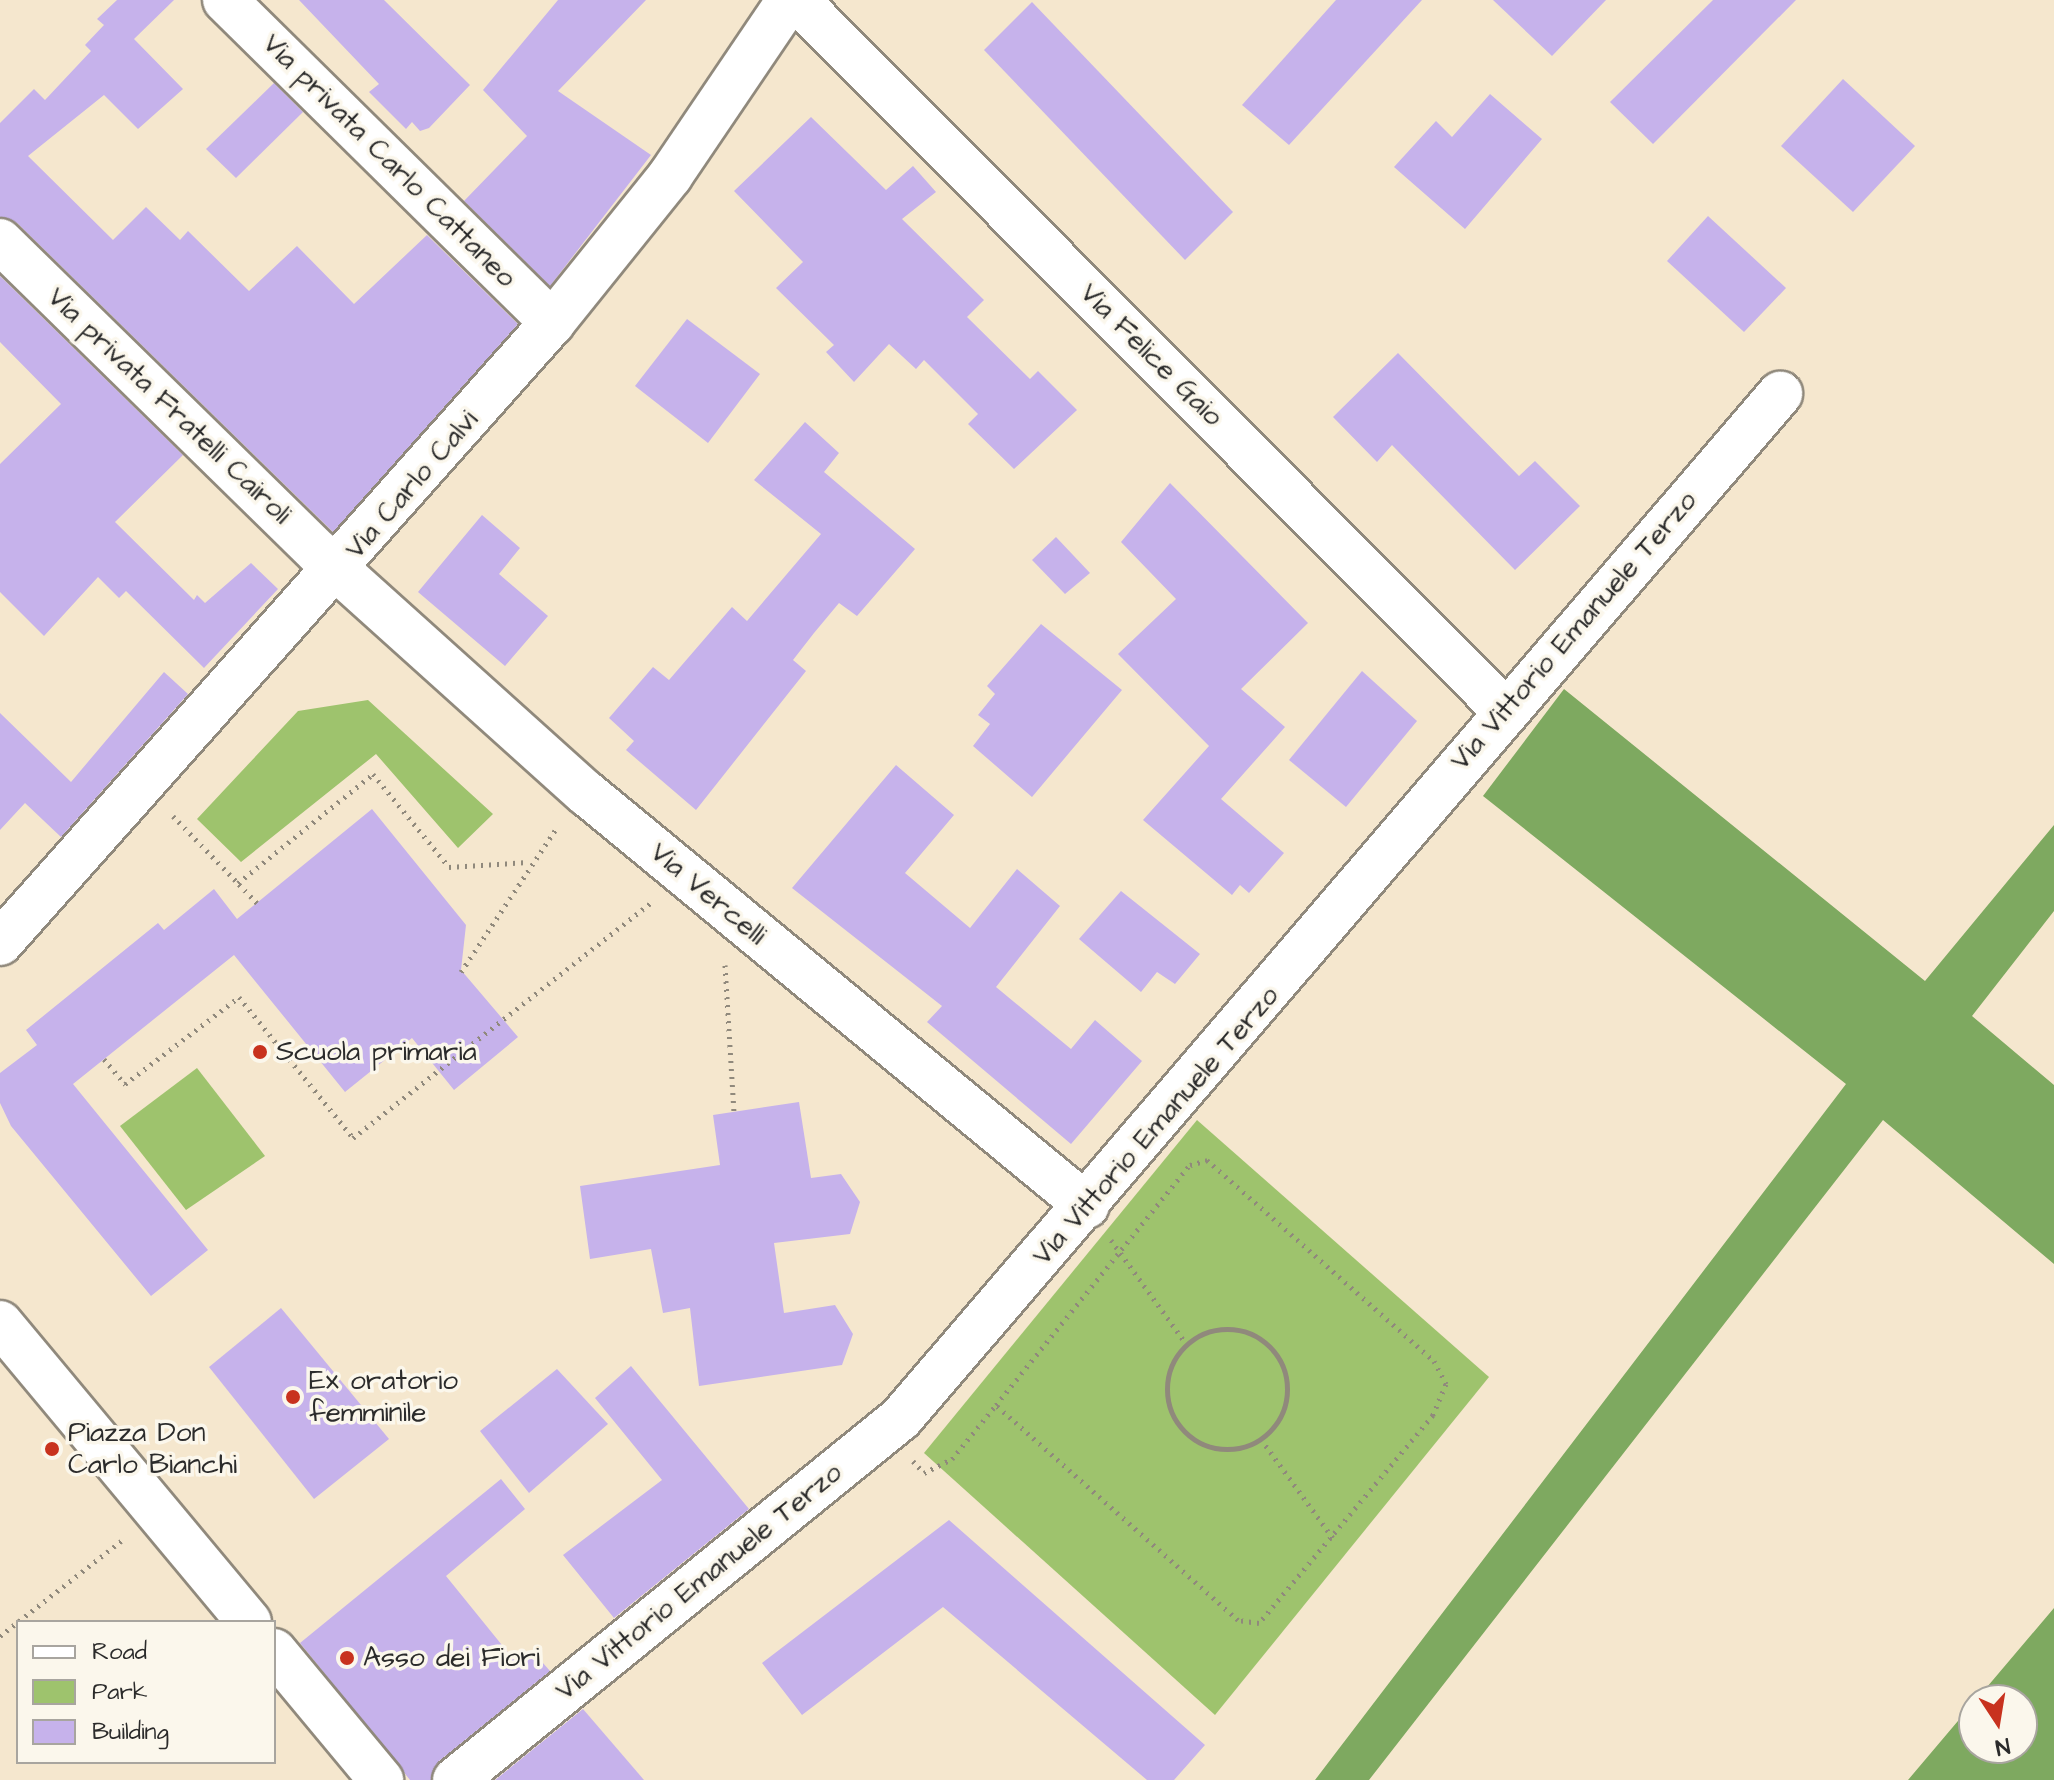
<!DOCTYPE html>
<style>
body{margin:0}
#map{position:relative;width:2054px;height:1780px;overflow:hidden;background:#f5e7ce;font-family:"Architects Daughter",sans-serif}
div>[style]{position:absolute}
.green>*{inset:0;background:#9ec36d}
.forest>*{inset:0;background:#7ea960}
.building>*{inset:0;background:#c6b2eb}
.path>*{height:5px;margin-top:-2.5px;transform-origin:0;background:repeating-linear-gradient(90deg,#90897c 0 2px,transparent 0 8px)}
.path>.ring{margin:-2.5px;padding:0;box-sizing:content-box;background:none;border:5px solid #90897c;border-radius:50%}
.roads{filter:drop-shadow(2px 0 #90897c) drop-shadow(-2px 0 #90897c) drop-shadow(0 2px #90897c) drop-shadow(0 -2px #90897c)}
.street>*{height:44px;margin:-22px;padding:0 22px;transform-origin:22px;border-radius:22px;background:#fff}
.secondary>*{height:44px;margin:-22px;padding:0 22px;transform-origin:22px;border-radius:22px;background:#fff}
.dots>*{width:22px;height:22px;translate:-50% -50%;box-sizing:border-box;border:4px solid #fbf7ec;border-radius:50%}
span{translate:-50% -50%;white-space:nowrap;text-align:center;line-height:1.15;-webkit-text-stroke:7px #fbf7ec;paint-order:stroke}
.street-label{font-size:28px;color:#2b2b2b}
.poi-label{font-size:28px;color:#2b2b2b}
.left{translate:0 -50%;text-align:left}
.legend{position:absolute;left:16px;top:1620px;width:260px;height:144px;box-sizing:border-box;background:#fbf7ec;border:2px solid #a8a59f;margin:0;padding:10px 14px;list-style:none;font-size:24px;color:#2b2b2b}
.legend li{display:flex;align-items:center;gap:16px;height:40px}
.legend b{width:40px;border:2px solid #a8a59f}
.north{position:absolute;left:1958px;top:1684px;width:80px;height:80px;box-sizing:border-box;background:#fbf7ec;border:2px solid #a8a59f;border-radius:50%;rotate:168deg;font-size:22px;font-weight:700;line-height:32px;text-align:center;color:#2b2b2b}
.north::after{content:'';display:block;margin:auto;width:28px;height:36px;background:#c8321e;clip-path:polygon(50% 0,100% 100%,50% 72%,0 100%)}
</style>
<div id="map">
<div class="green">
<div style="clip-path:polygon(368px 700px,493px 814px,458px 848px,376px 754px,241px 862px,197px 819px,298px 711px)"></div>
<div style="clip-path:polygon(197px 1068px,265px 1156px,186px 1210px,120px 1126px)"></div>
<div style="clip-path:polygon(1197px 1120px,1489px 1377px,1215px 1715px,924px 1453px)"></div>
</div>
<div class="forest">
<div style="clip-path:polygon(1564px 689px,1925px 981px,2054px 825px,2054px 911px,1972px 1016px,2054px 1085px,2054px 1264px,1883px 1120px,1369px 1780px,1315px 1780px,1846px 1084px,1483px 796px)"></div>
<div style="clip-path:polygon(2054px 1608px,2054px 1780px,1908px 1780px,1974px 1702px,1974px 1748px,2022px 1748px,2022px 1700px,1976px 1700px)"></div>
</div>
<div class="building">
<div style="clip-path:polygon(117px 0,174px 0,134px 39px,183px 89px,138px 129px,104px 95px,28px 156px,113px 240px,146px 207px,180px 240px,188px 231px,249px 291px,297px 246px,354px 304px,427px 235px,518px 324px,333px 532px,17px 223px,0 217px,0 123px,34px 89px,45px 100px,91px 51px,85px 45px,104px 25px,97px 19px)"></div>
<div style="clip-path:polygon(299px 0,384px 0,470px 85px,429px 128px,420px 131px,412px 122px,406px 129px,369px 92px,379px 84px)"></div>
<div style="clip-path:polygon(558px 0,646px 0,558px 91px,651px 155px,550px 286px,464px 201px,527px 136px,483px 90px)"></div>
<div style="clip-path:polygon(1336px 0,1422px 0,1289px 145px,1242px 105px)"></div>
<div style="clip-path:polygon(1493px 0,1606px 0,1552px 56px)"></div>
<div style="clip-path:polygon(1713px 0,1796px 0,1653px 144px,1610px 102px)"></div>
<div style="clip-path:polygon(1032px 2px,1233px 212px,1185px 260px,984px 50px)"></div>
<div style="clip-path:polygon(1843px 79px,1915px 146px,1853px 212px,1781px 146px)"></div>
<div style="clip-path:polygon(274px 83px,303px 112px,236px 178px,206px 149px)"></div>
<div style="clip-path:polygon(1490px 94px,1542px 139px,1465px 229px,1394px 167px,1436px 121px,1452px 137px)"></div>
<div style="clip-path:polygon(811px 117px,886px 190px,913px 166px,936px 192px,902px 219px,984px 300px,967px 317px,1030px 379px,1038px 371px,1077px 410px,1014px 469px,968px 424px,978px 414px,924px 360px,916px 369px,889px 344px,854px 382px,826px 352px,834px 345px,776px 288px,803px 262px,734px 191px)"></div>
<div style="clip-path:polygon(1708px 216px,1786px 288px,1744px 332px,1667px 261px)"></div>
<div style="clip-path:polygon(0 276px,183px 455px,115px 522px,194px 600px,197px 595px,205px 603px,251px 563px,278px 589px,204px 668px,126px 591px,119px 598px,98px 577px,44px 636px,0 592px,0 464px,61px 404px,0 342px)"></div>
<div style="clip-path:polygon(687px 319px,760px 374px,708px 443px,635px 386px)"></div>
<div style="clip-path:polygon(1398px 353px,1519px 476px,1535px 461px,1580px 506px,1515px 570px,1392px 445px,1377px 462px,1333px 417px)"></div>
<div style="clip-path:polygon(805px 422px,839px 453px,824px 472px,915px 549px,857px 616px,839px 603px,814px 633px,793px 660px,806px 671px,696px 810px,626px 750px,634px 741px,609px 718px,653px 667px,669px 680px,732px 607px,747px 621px,821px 534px,754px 480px)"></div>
<div style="clip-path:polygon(1170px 483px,1308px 623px,1241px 689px,1285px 727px,1221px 799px,1284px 853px,1249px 893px,1240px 885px,1232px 895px,1143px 820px,1209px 746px,1118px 654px,1176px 599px,1121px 542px)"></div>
<div style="clip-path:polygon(482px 515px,520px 548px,499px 574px,548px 616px,505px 666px,418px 592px)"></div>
<div style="clip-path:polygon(1056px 537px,1090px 573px,1065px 594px,1032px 560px)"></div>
<div style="clip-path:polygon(1041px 624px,1122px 690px,1032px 797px,973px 746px,990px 724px,978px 715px,995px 694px,987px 686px)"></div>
<div style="clip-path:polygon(1362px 671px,1417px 721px,1346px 807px,1289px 760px)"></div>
<div style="clip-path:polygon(164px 672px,188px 694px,61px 837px,25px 803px,0 830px,0 713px,71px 782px)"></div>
<div style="clip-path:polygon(896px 765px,954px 815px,905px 873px,970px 928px,1017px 869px,1060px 906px,996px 987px,1071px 1049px,1095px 1020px,1142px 1061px,1071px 1144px,927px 1022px,942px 1006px,792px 888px)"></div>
<div style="clip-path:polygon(372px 809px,466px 925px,461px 970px,518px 1037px,454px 1090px,412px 1038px,345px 1092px,234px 955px,73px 1084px,208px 1250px,151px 1296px,11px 1126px,0 1103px,0 1073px,37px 1045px,26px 1030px,158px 923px,164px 930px,214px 889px,237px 919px)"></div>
<div style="clip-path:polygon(1121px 891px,1200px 954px,1175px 984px,1157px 972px,1141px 992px,1079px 939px)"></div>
<div style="clip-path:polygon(799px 1102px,811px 1178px,841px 1174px,860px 1202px,850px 1234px,774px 1243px,784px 1313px,835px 1305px,853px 1334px,842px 1365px,699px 1386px,690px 1308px,663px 1313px,651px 1249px,590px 1259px,580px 1186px,720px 1165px,713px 1115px)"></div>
<div style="clip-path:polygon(281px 1308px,389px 1439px,314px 1499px,209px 1367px)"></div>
<div style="clip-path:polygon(631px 1366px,749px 1509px,614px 1618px,563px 1555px,662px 1480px,595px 1398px)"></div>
<div style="clip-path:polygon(557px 1369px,608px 1424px,529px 1493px,480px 1431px)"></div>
<div style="clip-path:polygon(501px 1479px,525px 1509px,446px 1576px,519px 1666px,535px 1654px,550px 1671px,439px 1761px,431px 1780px,410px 1780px,300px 1643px)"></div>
<div style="clip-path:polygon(949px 1520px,1205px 1745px,1174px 1780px,1147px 1780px,943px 1607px,802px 1715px,762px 1663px)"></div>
<div style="clip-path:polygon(583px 1709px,644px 1780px,495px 1780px)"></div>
</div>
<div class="path">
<div style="left:173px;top:816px;width:93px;rotate:45.9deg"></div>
<div style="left:257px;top:903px;width:28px;rotate:-134deg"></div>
<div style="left:238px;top:883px;width:174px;rotate:-38.9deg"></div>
<div style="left:373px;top:774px;width:120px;rotate:50.7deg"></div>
<div style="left:449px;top:867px;width:79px;rotate:-3.6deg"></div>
<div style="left:725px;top:965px;width:147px;rotate:86.5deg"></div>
<div style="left:461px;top:972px;width:175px;rotate:-56.4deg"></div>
<div style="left:104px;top:1059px;width:33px;rotate:50deg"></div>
<div style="left:125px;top:1084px;width:143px;rotate:-37.3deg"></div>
<div style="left:239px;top:997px;width:181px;rotate:51deg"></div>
<div style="left:353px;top:1138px;width:380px;rotate:-38.3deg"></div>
<div style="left:1111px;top:1240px;width:130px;rotate:54.1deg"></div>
<div class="ring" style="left:1167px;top:1329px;width:115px;height:115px"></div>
<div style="left:1261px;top:1439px;width:122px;rotate:54deg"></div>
<div style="left:913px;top:1461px;width:16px;rotate:47deg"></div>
<div style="left:924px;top:1473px;width:31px;rotate:-27deg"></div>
<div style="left:952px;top:1459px;width:70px;rotate:-50.8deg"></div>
<div style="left:996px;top:1405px;width:309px;rotate:-51.1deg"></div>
<div style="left:1190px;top:1165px;width:18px;rotate:-16deg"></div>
<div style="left:1207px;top:1160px;width:303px;rotate:41.5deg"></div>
<div style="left:1434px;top:1361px;width:26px;rotate:62deg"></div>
<div style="left:1446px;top:1384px;width:34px;rotate:113deg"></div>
<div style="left:1433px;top:1415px;width:271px;rotate:129.9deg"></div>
<div style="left:1259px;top:1623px;width:21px;rotate:-172deg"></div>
<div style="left:1238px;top:1620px;width:324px;rotate:-138.4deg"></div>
<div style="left:0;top:1636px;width:159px;rotate:-38.1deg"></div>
</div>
<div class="roads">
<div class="street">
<div style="left:225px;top:0;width:460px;rotate:44.6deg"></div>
<div style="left:797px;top:0;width:1002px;rotate:45.12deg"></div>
<div style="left:0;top:241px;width:446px;rotate:44.4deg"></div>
<div style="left:319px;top:553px;width:359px;rotate:42deg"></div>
<div style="left:586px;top:793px;width:649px;rotate:39.5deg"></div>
<div style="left:0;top:1323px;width:389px;rotate:50.2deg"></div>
<div style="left:274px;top:1651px;width:168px;rotate:50.3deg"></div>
<div style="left:455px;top:1780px;width:574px;rotate:-39.06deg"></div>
<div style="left:901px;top:1418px;width:1350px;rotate:-49.36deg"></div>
</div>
<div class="secondary">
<div style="left:0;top:943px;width:830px;rotate:-48.32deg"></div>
<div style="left:552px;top:323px;width:189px;rotate:-51.2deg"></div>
<div style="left:670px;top:176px;width:212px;rotate:-55.9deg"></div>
</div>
</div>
<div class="dots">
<div style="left:260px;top:1052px;background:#c8321e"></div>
<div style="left:293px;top:1397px;background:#c8321e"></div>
<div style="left:52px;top:1449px;background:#c8321e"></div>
<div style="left:347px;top:1658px;background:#c8321e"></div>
</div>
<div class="street-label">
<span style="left:389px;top:161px;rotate:45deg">Via privata Carlo Cattaneo</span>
<span style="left:1151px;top:355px;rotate:45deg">Via Felice Gaio</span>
<span style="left:169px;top:406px;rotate:44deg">Via privata Fratelli Cairoli</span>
<span style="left:412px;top:485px;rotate:-49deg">Via Carlo Calvi</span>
<span style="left:1574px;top:631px;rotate:-49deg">Via Vittorio Emanuele Terzo</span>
<span style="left:708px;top:894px;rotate:40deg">Via Vercelli</span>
<span style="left:1156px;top:1126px;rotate:-49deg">Via Vittorio Emanuele Terzo</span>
<span style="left:699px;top:1582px;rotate:-39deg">Via Vittorio Emanuele Terzo</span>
</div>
<div class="poi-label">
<span class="left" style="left:276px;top:1052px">Scuola primaria</span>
<span class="left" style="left:309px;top:1397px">Ex oratorio<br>femminile</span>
<span class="left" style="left:68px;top:1449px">Piazza Don<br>Carlo Bianchi</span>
<span class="left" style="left:363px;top:1658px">Asso dei Fiori</span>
</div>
<ul class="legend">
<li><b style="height:10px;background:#fff"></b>Road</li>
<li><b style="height:22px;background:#9ec36d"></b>Park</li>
<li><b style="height:22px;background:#c6b2eb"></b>Building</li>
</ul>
<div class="north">N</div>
</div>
